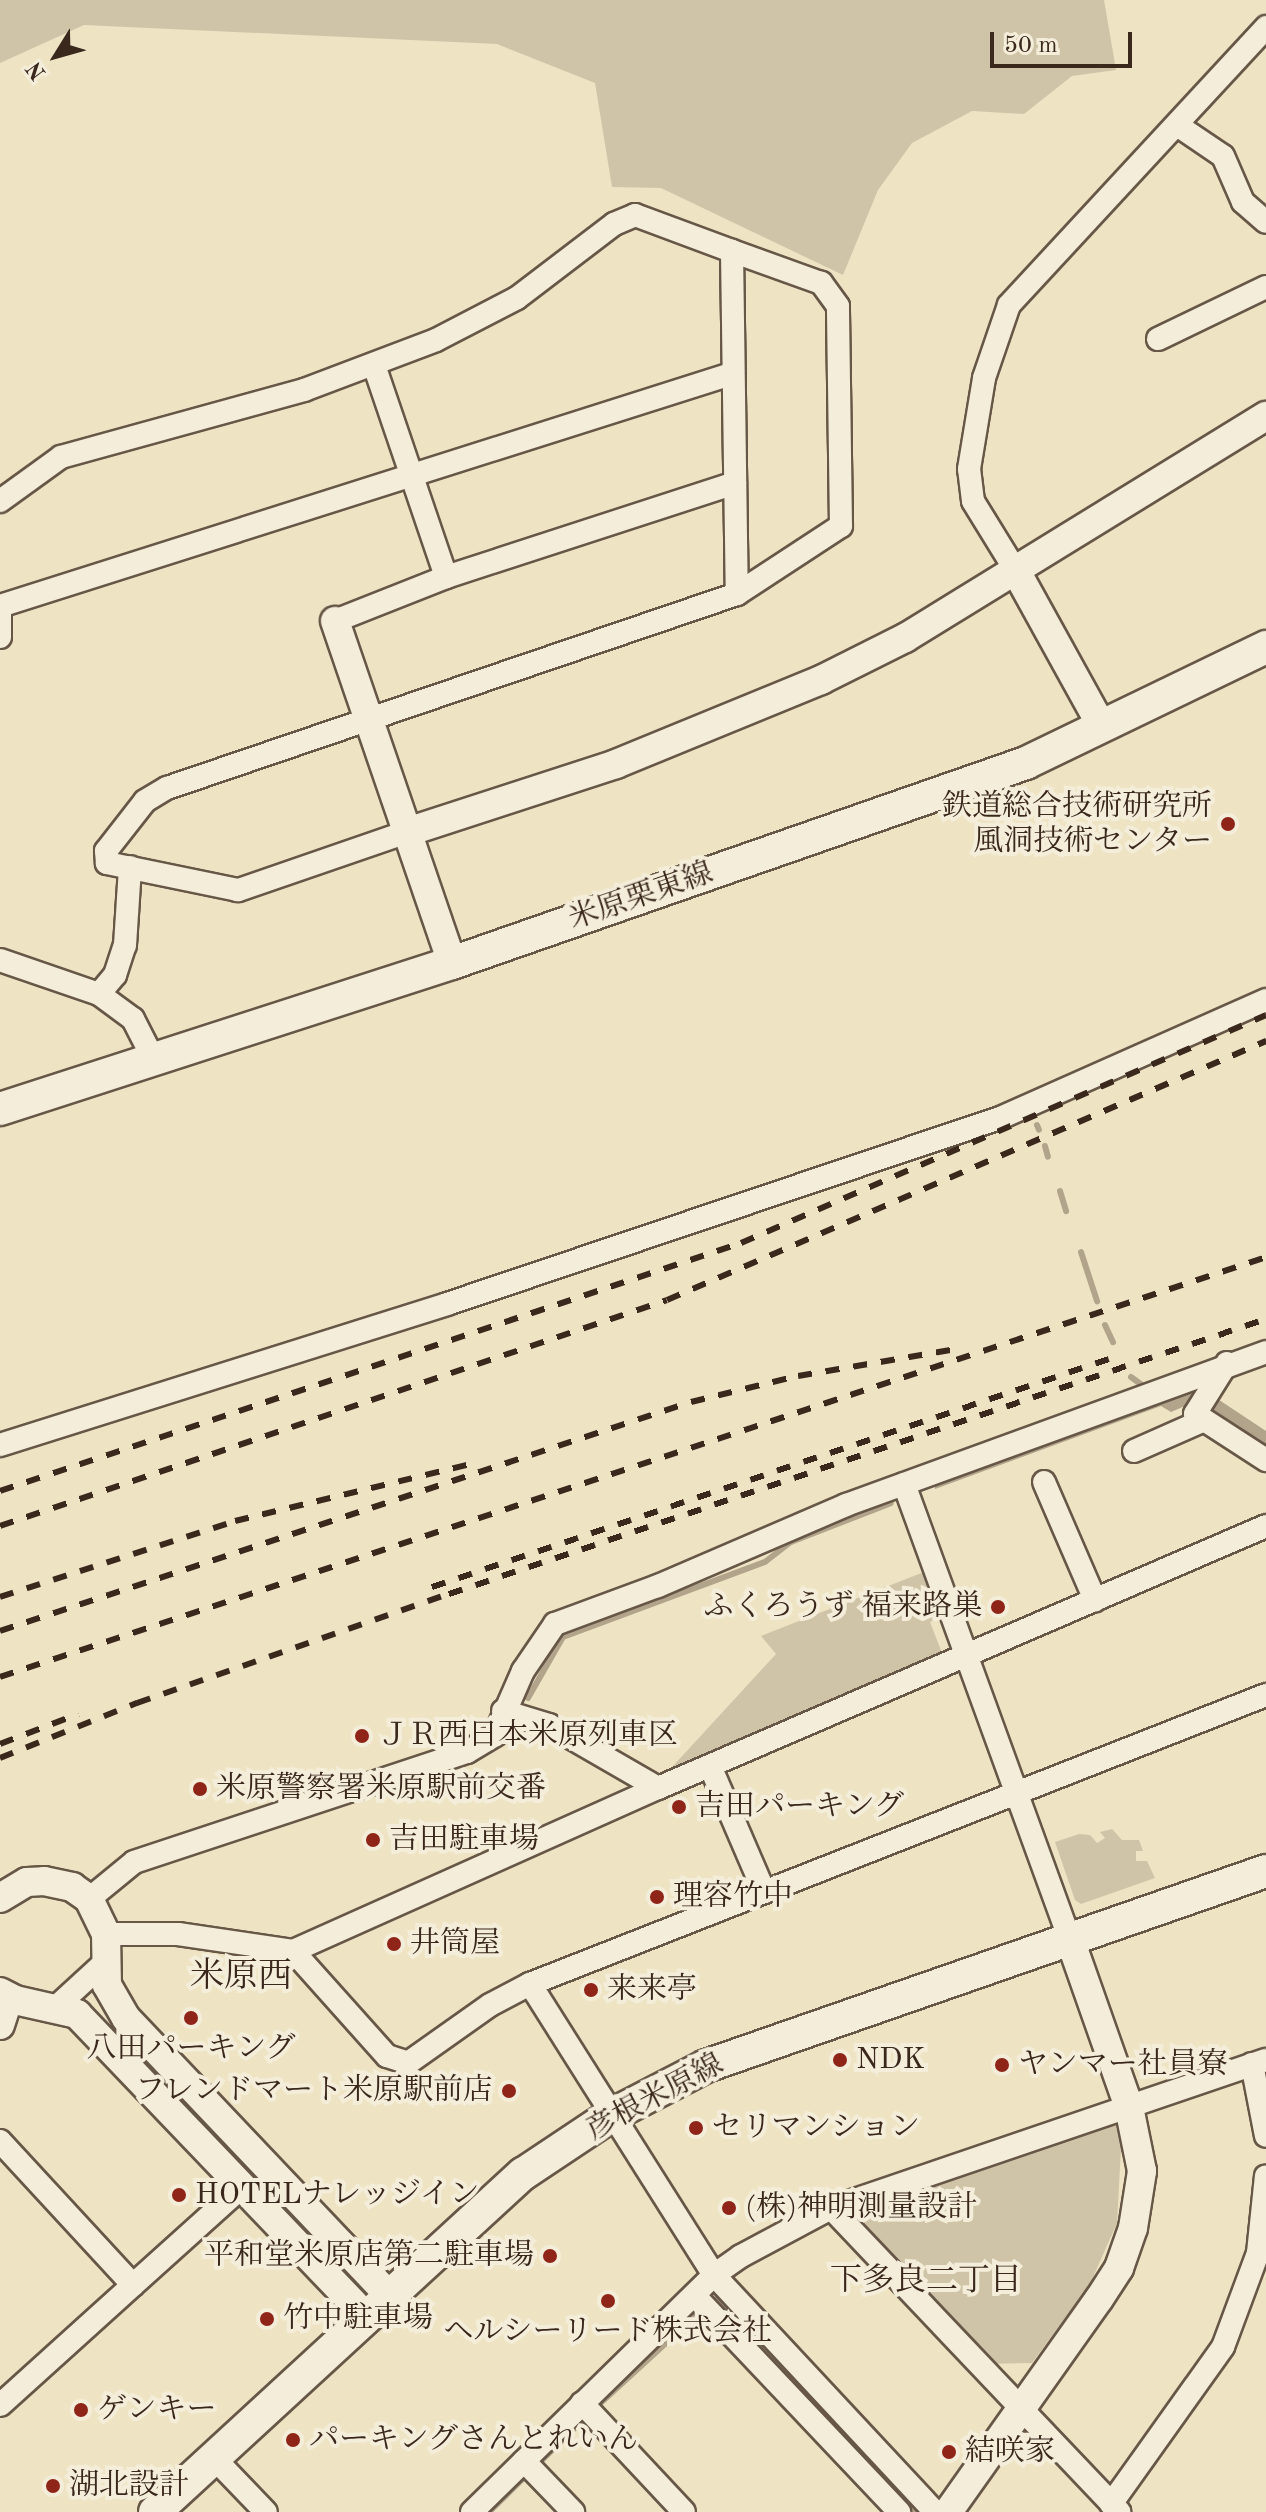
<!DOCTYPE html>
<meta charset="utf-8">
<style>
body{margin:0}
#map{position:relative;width:1266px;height:2512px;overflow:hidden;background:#eee4c4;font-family:"Old Standard TT","Noto Serif JP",serif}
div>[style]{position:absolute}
.green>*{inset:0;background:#cfc4a8}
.water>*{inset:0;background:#b1a48b}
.stream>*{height:6px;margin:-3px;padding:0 3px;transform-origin:3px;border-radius:3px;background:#b1a48b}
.roads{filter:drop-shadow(2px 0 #675747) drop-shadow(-2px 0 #675747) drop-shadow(0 2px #675747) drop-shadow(0 -2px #675747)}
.minor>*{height:22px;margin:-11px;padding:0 11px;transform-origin:11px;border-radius:11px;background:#f4edd9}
.tertiary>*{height:28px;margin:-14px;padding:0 14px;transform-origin:14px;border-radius:14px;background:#f4edd9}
.secondary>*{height:32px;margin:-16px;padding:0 16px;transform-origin:16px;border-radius:16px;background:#f4edd9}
.rail>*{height:6px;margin-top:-3px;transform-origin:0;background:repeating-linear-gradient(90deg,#3a281d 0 14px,transparent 0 28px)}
.dots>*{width:22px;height:22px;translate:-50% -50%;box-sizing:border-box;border:4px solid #f4edd9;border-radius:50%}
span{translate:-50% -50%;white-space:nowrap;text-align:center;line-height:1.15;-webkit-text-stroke:8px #f4edd9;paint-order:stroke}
.poi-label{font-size:30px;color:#3a281d}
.right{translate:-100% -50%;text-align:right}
.left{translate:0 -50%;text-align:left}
.street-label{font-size:30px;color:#3a281d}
.neighbourhood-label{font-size:32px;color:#3a281d}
.quarter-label{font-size:34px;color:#3a281d}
.north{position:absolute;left:16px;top:16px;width:80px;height:80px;-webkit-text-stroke:6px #f4edd9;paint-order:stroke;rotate:233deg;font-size:22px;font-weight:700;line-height:32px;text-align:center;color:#3a281d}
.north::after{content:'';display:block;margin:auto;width:28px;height:36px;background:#3a281d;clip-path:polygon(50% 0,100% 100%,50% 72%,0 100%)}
.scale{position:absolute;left:990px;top:32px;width:142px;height:36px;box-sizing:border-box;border:4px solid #3a281d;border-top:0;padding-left:10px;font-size:24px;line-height:28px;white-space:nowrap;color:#3a281d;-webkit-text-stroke:6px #f4edd9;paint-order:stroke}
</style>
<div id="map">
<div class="green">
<div style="clip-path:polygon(0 0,1104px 0,1116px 70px,1072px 76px,1024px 114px,972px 111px,912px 143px,878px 190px,843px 275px,661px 188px,612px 187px,595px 83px,497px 44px,84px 25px,0 63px)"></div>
<div style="clip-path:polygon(924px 1572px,941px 1618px,930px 1622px,942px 1653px,662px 1778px,776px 1654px,761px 1636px)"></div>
<div style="clip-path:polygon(1112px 1829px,1122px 1840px,1139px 1840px,1143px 1851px,1136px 1851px,1136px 1861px,1147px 1861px,1155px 1878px,1081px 1904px,1075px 1900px,1055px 1842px,1079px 1834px,1090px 1835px,1097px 1843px,1105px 1838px,1100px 1832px)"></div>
<div style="clip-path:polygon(1110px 2122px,1116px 2125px,1121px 2148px,1117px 2223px,1090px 2284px,1032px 2363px,986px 2364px,853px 2216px,855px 2208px)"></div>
</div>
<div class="water">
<div style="clip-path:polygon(1201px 1388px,1266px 1431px,1266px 1453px,1192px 1403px,1171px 1412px,1161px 1406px,935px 1489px,934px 1483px)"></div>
</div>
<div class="stream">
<div style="left:1037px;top:1125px;width:5px;rotate:68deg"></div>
<div style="left:1045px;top:1146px;width:11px;rotate:75deg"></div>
<div style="left:1060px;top:1191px;width:21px;rotate:73deg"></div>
<div style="left:1081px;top:1252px;width:52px;rotate:71.9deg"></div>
<div style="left:1105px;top:1325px;width:19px;rotate:65deg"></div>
<div style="left:1131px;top:1377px;width:14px;rotate:36deg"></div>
<div style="left:528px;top:1698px;width:70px;rotate:-60.2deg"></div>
<div style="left:563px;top:1637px;width:215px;rotate:-20.4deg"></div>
<div style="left:765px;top:1562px;width:33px;rotate:-38deg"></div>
<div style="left:791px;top:1542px;width:107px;rotate:-21.3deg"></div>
<div style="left:710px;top:2304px;width:9px;rotate:-36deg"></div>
<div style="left:717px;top:2299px;width:292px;rotate:46.8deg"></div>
<div style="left:594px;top:2409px;width:145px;rotate:-42.5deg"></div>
<div style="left:489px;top:2512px;width:136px;rotate:-44.4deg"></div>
</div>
<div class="roads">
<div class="minor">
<div style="left:1177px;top:125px;width:55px;rotate:34deg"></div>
<div style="left:1223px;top:156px;width:50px;rotate:66.5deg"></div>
<div style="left:1243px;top:202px;width:30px;rotate:41deg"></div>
<div style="left:1158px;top:339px;width:120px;rotate:-25.7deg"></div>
<div style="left:374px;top:365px;width:224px;rotate:71.2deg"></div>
<div style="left:0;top:501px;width:75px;rotate:-35.8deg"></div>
<div style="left:61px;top:457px;width:252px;rotate:-15.4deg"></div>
<div style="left:304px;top:390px;width:141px;rotate:-20.7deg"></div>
<div style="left:436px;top:340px;width:91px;rotate:-27.4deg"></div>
<div style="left:517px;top:298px;width:122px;rotate:-37.3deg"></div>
<div style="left:614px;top:224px;width:23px;rotate:-23deg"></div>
<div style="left:635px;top:215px;width:103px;rotate:20.4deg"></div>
<div style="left:1016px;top:571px;width:82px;rotate:-121.6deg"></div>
<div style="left:973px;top:501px;width:32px;rotate:-97deg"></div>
<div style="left:969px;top:469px;width:92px;rotate:-80.6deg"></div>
<div style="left:984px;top:378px;width:77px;rotate:-71.1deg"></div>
<div style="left:1009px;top:305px;width:379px;rotate:-47.2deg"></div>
<div style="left:0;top:606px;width:767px;rotate:-17.61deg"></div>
<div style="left:335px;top:621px;width:119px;rotate:-21.6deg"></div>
<div style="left:446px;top:577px;width:304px;rotate:-18deg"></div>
<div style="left:0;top:637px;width:31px;rotate:-90deg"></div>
<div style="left:404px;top:833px;width:176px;rotate:161deg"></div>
<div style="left:238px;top:890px;width:134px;rotate:-168.4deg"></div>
<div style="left:107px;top:863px;width:12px;rotate:-95deg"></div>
<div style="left:106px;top:851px;width:63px;rotate:-52deg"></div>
<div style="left:145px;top:801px;width:26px;rotate:-31deg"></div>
<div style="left:167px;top:788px;width:602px;rotate:-18.8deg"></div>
<div style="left:737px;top:594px;width:124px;rotate:-33.2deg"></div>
<div style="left:841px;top:526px;width:220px;rotate:-90.8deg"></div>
<div style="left:838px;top:306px;width:29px;rotate:-126deg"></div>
<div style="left:821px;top:283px;width:95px;rotate:-160.2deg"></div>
<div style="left:732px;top:251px;width:343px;rotate:89.2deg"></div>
<div style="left:0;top:960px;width:105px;rotate:19deg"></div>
<div style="left:99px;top:994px;width:42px;rotate:36.3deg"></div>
<div style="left:133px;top:1019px;width:44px;rotate:62.9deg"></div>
<div style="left:99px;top:994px;width:25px;rotate:-50deg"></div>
<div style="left:115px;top:975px;width:32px;rotate:-72deg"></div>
<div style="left:125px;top:945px;width:78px;rotate:-86.3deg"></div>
<div style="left:1227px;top:1363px;width:60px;rotate:122.1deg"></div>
<div style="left:1195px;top:1414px;width:85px;rotate:32.9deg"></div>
<div style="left:0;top:1445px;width:469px;rotate:-17.5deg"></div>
<div style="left:447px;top:1304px;width:583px;rotate:-18.59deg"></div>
<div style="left:1000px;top:1118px;width:291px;rotate:-23.9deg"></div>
<div style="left:1134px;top:1451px;width:74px;rotate:-23.8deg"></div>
<div style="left:1044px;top:1482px;width:129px;rotate:66.6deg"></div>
<div style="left:904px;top:1484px;width:484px;rotate:70deg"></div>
<div style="left:503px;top:1711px;width:48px;rotate:16.9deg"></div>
<div style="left:549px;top:1725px;width:126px;rotate:30deg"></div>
<div style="left:658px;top:1788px;width:662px;rotate:-23.31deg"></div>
<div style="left:710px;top:1766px;width:134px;rotate:66.7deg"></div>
<div style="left:89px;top:1899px;width:58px;rotate:-39.4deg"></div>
<div style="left:134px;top:1862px;width:351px;rotate:-18.3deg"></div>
<div style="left:467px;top:1752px;width:33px;rotate:-31deg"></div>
<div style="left:495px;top:1735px;width:70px;rotate:-66.4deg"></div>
<div style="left:523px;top:1671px;width:57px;rotate:-55.8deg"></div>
<div style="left:555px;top:1624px;width:110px;rotate:-20.3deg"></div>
<div style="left:658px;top:1586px;width:205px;rotate:-23.3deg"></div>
<div style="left:846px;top:1505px;width:447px;rotate:-20deg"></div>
<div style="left:106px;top:1934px;width:72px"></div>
<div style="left:178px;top:1934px;width:116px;rotate:8.4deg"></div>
<div style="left:293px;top:1951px;width:141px;rotate:48.2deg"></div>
<div style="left:387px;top:2056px;width:22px;rotate:18deg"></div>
<div style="left:408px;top:2063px;width:100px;rotate:-35.3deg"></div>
<div style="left:490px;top:2005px;width:45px;rotate:-27.7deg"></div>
<div style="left:530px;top:1984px;width:344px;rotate:57.7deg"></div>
<div style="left:714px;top:2275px;width:324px;rotate:47deg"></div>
<div style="left:293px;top:1951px;width:400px;rotate:-24.1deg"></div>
<div style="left:530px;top:1984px;width:791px;rotate:-21.44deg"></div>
<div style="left:56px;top:2007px;width:64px;rotate:-42.5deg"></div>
<div style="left:1252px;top:2064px;width:73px;rotate:79deg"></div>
<div style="left:0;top:2141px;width:196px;rotate:47.3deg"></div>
<div style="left:133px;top:2285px;width:179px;rotate:137.9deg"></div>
<div style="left:831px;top:2208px;width:419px;rotate:46.5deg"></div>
<div style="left:133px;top:2285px;width:148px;rotate:-42deg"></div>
<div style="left:694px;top:2295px;width:299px;rotate:46.6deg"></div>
<div style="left:582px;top:2403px;width:149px;rotate:46.9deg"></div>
<div style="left:213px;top:2457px;width:76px;rotate:46.1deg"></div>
<div style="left:524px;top:2461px;width:71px;rotate:46.1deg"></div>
<div style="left:1111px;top:2504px;width:193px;rotate:-54.5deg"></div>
<div style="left:1223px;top:2347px;width:100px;rotate:-69.6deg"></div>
<div style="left:1258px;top:2253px;width:77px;rotate:-84.1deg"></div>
<div style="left:472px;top:2512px;width:339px;rotate:-44.4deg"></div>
<div style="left:714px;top:2275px;width:33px;rotate:-35deg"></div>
<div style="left:741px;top:2256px;width:102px;rotate:-28.1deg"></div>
<div style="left:831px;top:2208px;width:459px;rotate:-18.8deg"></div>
</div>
<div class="tertiary">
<div style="left:1016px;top:571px;width:178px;rotate:61.1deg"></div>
<div style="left:335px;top:621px;width:361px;rotate:71.1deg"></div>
<div style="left:404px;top:833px;width:223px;rotate:-18deg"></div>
<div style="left:616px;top:764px;width:222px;rotate:-22.3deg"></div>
<div style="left:821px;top:680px;width:94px;rotate:-26.6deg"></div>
<div style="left:905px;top:638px;width:424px;rotate:-31.6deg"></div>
<div style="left:0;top:1898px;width:31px;rotate:-31deg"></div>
<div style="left:27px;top:1882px;width:17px;rotate:-3deg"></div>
<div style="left:44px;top:1881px;width:29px;rotate:12deg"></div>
<div style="left:72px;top:1887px;width:21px;rotate:35deg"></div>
<div style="left:89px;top:1899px;width:39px;rotate:64deg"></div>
<div style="left:106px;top:1934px;width:51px;rotate:88.9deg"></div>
<div style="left:107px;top:1985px;width:38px;rotate:60deg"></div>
<div style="left:126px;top:2018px;width:382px;rotate:46.5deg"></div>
<div style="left:0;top:1992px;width:17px;rotate:28deg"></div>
<div style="left:15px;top:2000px;width:64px;rotate:12.7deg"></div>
<div style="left:77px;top:2014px;width:418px;rotate:46.3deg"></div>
<div style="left:0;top:2025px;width:29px;rotate:-72deg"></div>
<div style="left:948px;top:2512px;width:261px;rotate:-54.7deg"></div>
<div style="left:1099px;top:2299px;width:37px;rotate:-57deg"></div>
<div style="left:1119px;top:2268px;width:42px;rotate:-70.7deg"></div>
<div style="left:1133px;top:2228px;width:58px;rotate:-81deg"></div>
<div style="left:1142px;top:2171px;width:65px;rotate:-101.5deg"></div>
<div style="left:1129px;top:2107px;width:178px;rotate:-109.4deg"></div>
</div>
<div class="secondary">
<div style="left:0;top:1109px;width:475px;rotate:-17.9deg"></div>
<div style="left:452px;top:963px;width:608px;rotate:-19.21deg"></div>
<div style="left:1026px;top:763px;width:267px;rotate:-25.8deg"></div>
<div style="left:155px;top:2512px;width:500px;rotate:-42.6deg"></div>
<div style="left:523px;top:2174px;width:105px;rotate:-33.7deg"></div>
<div style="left:610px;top:2116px;width:108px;rotate:-27.5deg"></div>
<div style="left:706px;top:2066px;width:593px;rotate:-19.2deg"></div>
</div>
</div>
<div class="rail">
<div style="left:0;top:1491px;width:781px;rotate:-18.5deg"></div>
<div style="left:741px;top:1243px;width:572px;rotate:-23.47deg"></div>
<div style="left:0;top:1526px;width:704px;rotate:-18.72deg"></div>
<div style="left:667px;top:1300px;width:653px;rotate:-23.38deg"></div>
<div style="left:432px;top:1587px;width:724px;rotate:-18.61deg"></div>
<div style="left:0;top:1597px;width:247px;rotate:-17.9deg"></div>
<div style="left:235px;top:1521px;width:243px;rotate:-13.6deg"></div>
<div style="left:0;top:1631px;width:728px;rotate:-18.34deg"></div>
<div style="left:691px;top:1402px;width:110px;rotate:-13.7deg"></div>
<div style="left:798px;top:1376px;width:165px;rotate:-9.7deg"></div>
<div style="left:0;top:1677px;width:1334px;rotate:-18.35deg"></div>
<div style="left:0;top:1744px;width:84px;rotate:-21deg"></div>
<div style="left:0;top:1758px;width:148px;rotate:-21.9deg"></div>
<div style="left:137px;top:1703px;width:330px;rotate:-19.3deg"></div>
<div style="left:449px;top:1594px;width:862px;rotate:-18.6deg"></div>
</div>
<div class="dots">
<div style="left:1228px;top:824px;background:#8f2418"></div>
<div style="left:998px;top:1607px;background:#8f2418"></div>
<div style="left:362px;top:1736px;background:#8f2418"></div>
<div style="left:200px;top:1789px;background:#8f2418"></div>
<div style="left:679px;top:1807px;background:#8f2418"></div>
<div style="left:373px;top:1840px;background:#8f2418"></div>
<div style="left:657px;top:1897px;background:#8f2418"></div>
<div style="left:394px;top:1944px;background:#8f2418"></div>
<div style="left:591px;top:1990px;background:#8f2418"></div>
<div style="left:191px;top:2018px;background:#8f2418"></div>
<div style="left:840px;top:2060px;background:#8f2418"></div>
<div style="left:1002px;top:2065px;background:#8f2418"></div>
<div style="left:509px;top:2091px;background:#8f2418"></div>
<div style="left:696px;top:2128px;background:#8f2418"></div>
<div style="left:179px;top:2195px;background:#8f2418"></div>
<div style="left:729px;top:2208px;background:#8f2418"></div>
<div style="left:550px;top:2256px;background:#8f2418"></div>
<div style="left:608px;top:2301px;background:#8f2418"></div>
<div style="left:267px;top:2319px;background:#8f2418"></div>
<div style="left:81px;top:2410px;background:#8f2418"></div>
<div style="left:293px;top:2440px;background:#8f2418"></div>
<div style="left:949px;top:2452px;background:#8f2418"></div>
<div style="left:53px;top:2486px;background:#8f2418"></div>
</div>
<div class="poi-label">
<span class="right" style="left:1212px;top:824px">鉄道総合技術研究所<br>風洞技術センター</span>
<span class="right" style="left:982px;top:1607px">ふくろうず 福来路巣</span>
<span class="left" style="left:378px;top:1736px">ＪＲ西日本米原列車区</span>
<span class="left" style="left:216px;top:1789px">米原警察署米原駅前交番</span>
<span class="left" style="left:695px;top:1807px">吉田パーキング</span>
<span class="left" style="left:389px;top:1840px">吉田駐車場</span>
<span class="left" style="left:673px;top:1897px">理容竹中</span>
<span class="left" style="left:410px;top:1944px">井筒屋</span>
<span class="left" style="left:607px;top:1990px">来来亭</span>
<span style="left:191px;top:2049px">八田パーキング</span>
<span class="left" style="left:856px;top:2060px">NDK</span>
<span class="left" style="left:1018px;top:2065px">ヤンマー社員寮</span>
<span class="right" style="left:493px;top:2091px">フレンドマート米原駅前店</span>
<span class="left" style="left:712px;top:2128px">セリマンション</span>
<span class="left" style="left:195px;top:2195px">HOTELナレッジイン</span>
<span class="left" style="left:745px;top:2208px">(株)神明測量設計</span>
<span class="right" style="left:534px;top:2256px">平和堂米原店第二駐車場</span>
<span class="left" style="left:283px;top:2319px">竹中駐車場</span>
<span style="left:608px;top:2332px">ヘルシーリード株式会社</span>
<span class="left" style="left:97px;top:2410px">ゲンキー</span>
<span class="left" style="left:309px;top:2440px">パーキングさんとれいん</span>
<span class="left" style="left:965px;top:2452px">結咲家</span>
<span class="left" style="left:69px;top:2486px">湖北設計</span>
</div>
<div class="street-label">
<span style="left:641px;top:897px;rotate:-19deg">米原栗東線</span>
<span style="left:655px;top:2098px;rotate:-28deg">彦根米原線</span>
</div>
<div class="neighbourhood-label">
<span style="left:926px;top:2282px">下多良二丁目</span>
</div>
<div class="quarter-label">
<span style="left:241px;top:1978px">米原西</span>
</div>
<div class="north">N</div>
<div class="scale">50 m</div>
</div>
